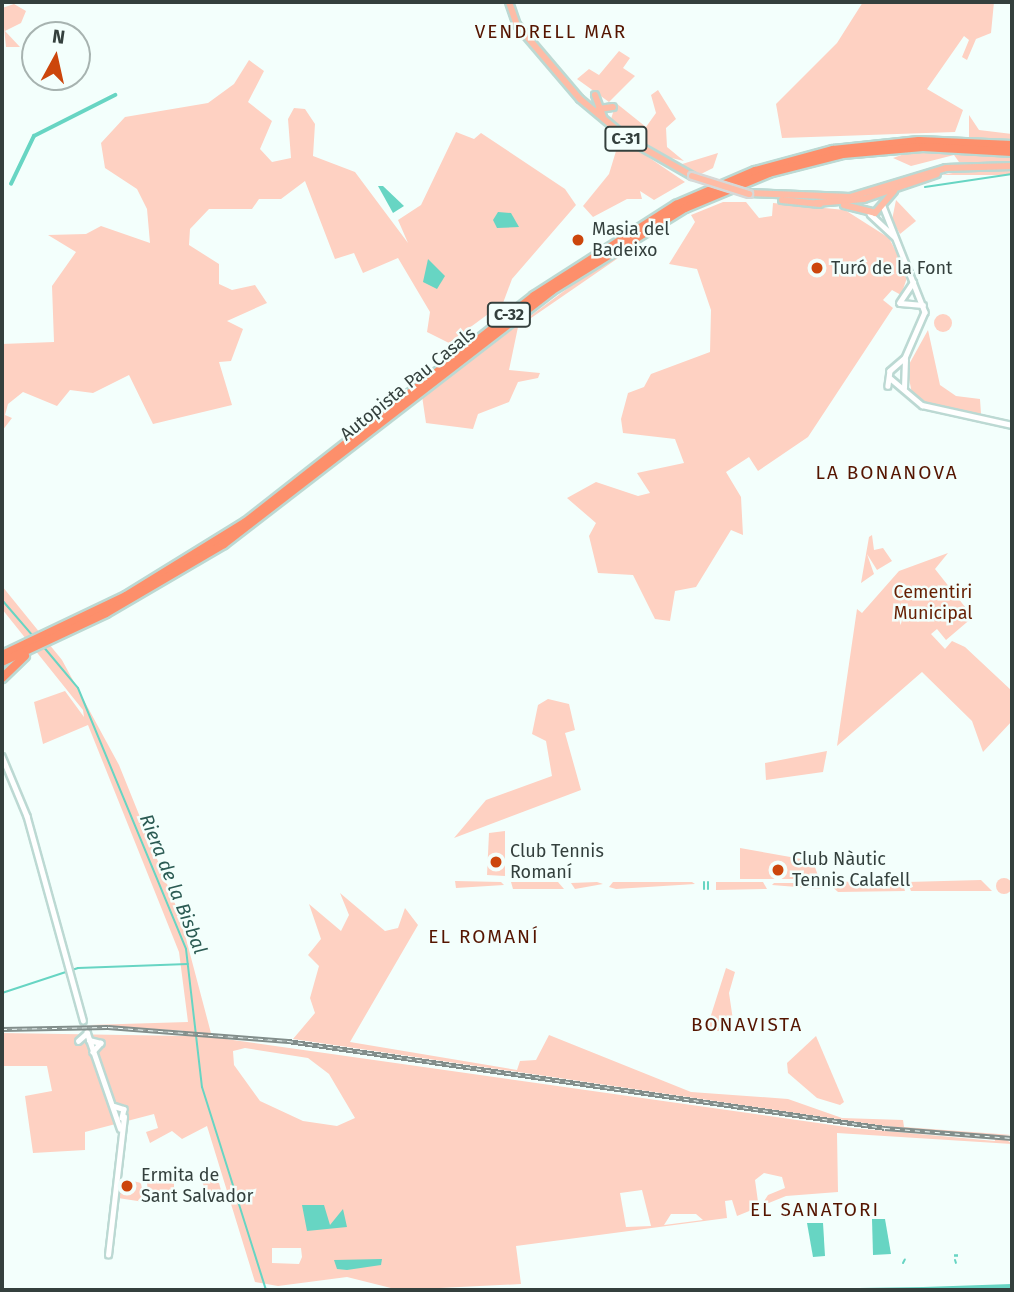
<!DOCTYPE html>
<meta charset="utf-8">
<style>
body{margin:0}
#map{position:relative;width:1014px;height:1292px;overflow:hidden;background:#f3fffc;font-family:"Fira Sans",sans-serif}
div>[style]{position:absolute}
.green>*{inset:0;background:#fed1c2}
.round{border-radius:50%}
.water>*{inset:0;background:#67d5c3}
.stream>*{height:2px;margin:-1px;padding:0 1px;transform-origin:1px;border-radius:1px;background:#67d5c3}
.canal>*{height:3.5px;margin:-1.75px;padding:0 1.75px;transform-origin:1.75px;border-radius:1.75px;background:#67d5c3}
.minor-tunnel>*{height:4.5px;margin-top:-2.25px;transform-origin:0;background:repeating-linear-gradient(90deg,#cdd9d6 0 4.5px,transparent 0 6.5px)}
.roads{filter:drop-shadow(2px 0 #bcd9d3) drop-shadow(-2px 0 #bcd9d3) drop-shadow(0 2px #bcd9d3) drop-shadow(0 -2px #bcd9d3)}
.minor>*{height:4.5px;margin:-2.25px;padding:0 2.25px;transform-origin:2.25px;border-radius:2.25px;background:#fff}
.major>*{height:6px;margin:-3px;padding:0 3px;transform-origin:3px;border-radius:3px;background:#febca6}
.highway>*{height:8px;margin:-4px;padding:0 4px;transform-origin:4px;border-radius:4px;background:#fd8f6b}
.rail>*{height:4.5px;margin-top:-2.25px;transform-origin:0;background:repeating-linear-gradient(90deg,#f3fffc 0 5px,#828e8b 0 10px);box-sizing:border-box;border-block:2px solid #828e8b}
.bridges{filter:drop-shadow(2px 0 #d6d9d8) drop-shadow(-2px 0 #d6d9d8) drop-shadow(0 2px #d6d9d8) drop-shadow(0 -2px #d6d9d8)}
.major-bridge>*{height:6px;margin:-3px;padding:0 3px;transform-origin:3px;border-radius:3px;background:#febca6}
.dots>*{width:19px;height:19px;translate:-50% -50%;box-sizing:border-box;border:4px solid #f3fffc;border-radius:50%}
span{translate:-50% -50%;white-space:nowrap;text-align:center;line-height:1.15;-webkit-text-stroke:5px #f3fffc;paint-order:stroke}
.shield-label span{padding:2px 5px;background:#f3fffc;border:2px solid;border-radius:5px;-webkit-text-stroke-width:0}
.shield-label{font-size:16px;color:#34403d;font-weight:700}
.poi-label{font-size:18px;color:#34403d}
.left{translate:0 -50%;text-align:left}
.street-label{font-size:18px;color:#34403d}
.park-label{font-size:18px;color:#661f03}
.neighbourhood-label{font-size:19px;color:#551500;letter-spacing:2px}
.water-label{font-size:19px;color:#2b5b53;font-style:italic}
.frame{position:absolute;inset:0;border:4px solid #34403d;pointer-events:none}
.north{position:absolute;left:21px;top:21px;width:70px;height:70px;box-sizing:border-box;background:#f3fffc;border:2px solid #a7b3b0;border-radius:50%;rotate:8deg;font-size:19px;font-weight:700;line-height:28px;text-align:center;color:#34403d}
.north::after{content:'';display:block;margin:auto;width:24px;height:32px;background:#cc460c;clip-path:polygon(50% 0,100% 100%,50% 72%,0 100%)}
</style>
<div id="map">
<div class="green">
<div style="clip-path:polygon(863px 2px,994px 2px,991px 33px,976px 39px,967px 60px,962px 57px,969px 40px,964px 36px,927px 89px,963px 110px,955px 132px,782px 138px,776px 104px,837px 43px)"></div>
<div style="clip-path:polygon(14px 4px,26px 11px,21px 23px,5px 31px,20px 47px,6px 47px,2px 8px)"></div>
<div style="clip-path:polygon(619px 51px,630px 58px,623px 68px,635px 76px,609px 102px,577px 79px,589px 69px,599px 75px)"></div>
<div style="clip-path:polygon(249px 60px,264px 71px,248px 102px,272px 121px,260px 149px,272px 162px,291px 158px,288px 119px,294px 108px,305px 109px,315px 124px,313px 156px,355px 172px,408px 243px,398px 220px,421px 205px,456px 132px,474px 139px,481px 133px,565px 189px,576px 205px,512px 279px,503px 303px,449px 343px,427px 332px,430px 312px,398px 258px,363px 273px,354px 253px,335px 259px,305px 181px,281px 199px,259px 199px,252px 209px,209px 209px,190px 229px,189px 245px,219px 264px,219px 284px,232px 290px,255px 285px,267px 303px,227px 321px,243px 329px,231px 361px,219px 362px,232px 405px,153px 424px,129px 375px,93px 393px,70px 390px,57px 406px,23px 392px,8px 404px,5px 415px,12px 418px,2px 431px,2px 344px,54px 342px,52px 286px,76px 252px,48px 235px,86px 234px,101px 226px,150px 243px,147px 209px,137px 189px,105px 168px,101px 143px,125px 117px,208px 103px,234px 84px)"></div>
<div style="clip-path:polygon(658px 90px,676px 119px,666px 128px,667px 147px,684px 161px,659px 155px,611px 119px,616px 103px,646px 127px,656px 113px,651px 95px)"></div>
<div style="clip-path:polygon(969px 115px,979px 130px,1012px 134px,1012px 141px,969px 138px)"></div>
<div style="clip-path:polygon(620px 138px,685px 182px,654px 200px,640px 191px,642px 199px,627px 199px,593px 217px,583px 206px,609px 174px)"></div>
<div style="clip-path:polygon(919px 149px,1012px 156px,1012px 162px,959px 162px,954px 155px,911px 166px,893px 158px)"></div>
<div style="clip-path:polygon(718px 153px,713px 168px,699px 175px,679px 165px)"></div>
<div style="clip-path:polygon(982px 168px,1012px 169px,1012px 175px,941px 175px)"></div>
<div style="clip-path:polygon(896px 200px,916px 221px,900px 234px,892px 220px)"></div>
<div style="clip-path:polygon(723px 202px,746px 202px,759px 218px,772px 216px,773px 203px,845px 210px,889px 238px,908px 275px,901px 295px,892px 290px,883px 300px,893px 308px,808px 437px,758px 471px,749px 457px,726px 472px,741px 497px,743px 535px,731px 530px,696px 587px,675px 591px,670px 621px,655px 619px,633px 575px,598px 573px,589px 536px,596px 523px,567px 498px,596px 482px,638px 496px,650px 493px,637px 473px,684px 463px,675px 439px,623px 433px,621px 419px,628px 393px,644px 387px,651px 374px,710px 352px,711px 310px,697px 269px,669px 264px,695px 222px,691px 215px)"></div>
<div style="clip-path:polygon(637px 237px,640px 243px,518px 327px,509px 370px,540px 373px,538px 378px,518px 382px,509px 402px,478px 414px,473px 429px,426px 423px,422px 396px)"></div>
<div class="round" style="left:934px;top:314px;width:18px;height:18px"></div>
<div style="clip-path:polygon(928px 330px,940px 385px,956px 396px,980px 399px,981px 414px,928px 405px,912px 394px,907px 368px)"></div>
<div style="clip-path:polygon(872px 535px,874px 550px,883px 548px,892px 561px,877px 570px,867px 554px,874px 574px,861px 583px,869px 537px)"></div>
<div style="clip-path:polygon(948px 553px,935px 569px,973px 617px,946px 640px,937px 629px,931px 634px,945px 649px,952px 641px,965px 647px,1012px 691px,1012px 721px,983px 752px,972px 721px,922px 672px,837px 746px,857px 609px,862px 613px,899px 571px)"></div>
<div style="clip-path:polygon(evenodd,2px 586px,62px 660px,119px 765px,180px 916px,212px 1037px,853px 1128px,995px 1141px,994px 1136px,885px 1126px,293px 1039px,315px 1013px,310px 998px,319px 966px,308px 955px,321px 939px,309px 904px,341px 931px,349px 915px,340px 893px,385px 931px,398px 928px,405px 908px,418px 925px,350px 1042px,517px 1070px,520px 1061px,536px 1060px,549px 1035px,691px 1092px,788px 1099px,842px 1118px,903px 1120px,904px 1127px,1012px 1135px,1002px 1136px,1012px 1144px,837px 1133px,838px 1192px,786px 1196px,737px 1216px,732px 1200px,725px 1201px,727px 1218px,516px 1246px,521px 1284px,399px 1290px,347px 1277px,278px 1286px,255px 1282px,207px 1126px,182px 1139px,172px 1131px,150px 1143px,146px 1132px,158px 1128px,154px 1114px,85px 1132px,85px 1150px,33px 1153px,25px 1096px,52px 1091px,47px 1066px,2px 1066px,2px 1033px,187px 1036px,187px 1031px,89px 1025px,188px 1022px,179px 952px,88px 725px,43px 744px,34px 702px,65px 691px,84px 717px,83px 710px,2px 609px,2px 586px,245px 1048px,308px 1058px,329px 1074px,355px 1118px,337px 1126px,303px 1121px,260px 1101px,234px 1065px,233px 1051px,245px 1048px,2px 586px,764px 1173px,782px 1177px,785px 1188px,768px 1195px,759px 1209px,755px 1180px,764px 1173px,2px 586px,642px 1190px,651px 1226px,626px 1227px,620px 1193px,642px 1190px,2px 586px,671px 1214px,696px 1214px,703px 1220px,664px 1225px,671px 1214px,2px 586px,272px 1248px,301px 1248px,302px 1257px,299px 1264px,272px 1263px,272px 1248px)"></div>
<div style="clip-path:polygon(548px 699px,569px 704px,575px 730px,565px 733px,581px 790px,454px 838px,486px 800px,552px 776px,546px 741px,532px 734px,538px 705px)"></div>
<div style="clip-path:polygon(827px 751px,823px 772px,766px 780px,765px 763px)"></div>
<div style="clip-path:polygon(505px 831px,505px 876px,487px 875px,489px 833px)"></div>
<div style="clip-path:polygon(740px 848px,813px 861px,819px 879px,740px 879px)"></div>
<div class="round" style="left:996px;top:878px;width:16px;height:16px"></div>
<div style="clip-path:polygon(981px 880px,992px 891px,911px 891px,907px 882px)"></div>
<div style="clip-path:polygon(455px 881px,501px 882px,504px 885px,456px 888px)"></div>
<div style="clip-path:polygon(902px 881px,905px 891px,838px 892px,827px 882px)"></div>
<div style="clip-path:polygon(511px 882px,558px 882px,564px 889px,513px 889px)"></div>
<div style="clip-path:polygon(613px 882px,692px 882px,695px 884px,616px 889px,609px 887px)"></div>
<div style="clip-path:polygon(716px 882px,763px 882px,767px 889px,716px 890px)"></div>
<div style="clip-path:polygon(571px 883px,597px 882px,603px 884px,575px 889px)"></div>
<div style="clip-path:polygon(818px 883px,822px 889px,772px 885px,774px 883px)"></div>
<div style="clip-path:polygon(726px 968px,735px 972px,729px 993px,733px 1020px,723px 1031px,706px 1031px)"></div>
<div style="clip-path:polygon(816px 1036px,844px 1102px,840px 1105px,817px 1098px,788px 1073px,787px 1063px)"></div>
<div style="clip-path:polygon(121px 1178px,141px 1183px,144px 1202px,118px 1198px)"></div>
<div style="clip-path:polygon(174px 1181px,174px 1192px,148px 1193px,147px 1183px)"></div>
<div style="clip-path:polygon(202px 1181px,219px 1183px,224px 1201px,209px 1201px)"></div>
</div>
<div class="water">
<div style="clip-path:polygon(378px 186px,383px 186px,404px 206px,393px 213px)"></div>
<div style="clip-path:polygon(498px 212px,511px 213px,519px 227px,497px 228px,493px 220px)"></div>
<div style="clip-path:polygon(428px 259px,445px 276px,437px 289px,423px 282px)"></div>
<div style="clip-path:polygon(302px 1205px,324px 1205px,330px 1225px,343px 1209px,347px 1227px,307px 1231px)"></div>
<div style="clip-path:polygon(872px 1219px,885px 1219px,891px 1254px,873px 1255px)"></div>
<div style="clip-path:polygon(807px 1223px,823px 1223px,825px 1256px,813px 1257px)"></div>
<div style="clip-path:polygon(382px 1259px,381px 1265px,347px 1270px,337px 1269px,334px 1260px)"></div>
<div style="clip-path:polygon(1012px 1284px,1012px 1290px,731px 1290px,923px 1287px)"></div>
</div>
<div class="stream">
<div style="left:979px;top:154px;width:33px;rotate:5deg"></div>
<div style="left:925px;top:187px;width:88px;rotate:-8.5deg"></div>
<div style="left:2px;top:600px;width:48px;rotate:49.3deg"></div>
<div style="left:42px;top:645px;width:56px;rotate:50.1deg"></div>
<div style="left:78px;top:688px;width:282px;rotate:67.5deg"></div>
<div style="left:186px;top:949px;width:139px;rotate:83.4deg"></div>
<div style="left:202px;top:1087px;width:213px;rotate:72.5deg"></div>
<div style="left:704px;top:882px;width:7px;rotate:90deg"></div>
<div style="left:708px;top:882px;width:7px;rotate:90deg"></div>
<div style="left:2px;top:993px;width:80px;rotate:-18.2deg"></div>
<div style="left:78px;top:968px;width:110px;rotate:-2.1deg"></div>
<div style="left:955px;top:1256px;width:1px;rotate:-90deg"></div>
<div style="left:957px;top:1256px;width:1px;rotate:-90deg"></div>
<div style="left:955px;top:1260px;width:3px;rotate:72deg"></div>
<div style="left:903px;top:1263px;width:4px;rotate:-63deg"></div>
</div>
<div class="canal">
<div style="left:11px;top:184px;width:53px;rotate:-64.4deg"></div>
<div style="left:34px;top:136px;width:91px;rotate:-26.8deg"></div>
</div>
<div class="minor-tunnel">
<div style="left:83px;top:1020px;width:13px;rotate:72deg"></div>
</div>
<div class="roads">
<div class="minor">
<div style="left:883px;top:206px;width:114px;rotate:68.4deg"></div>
<div style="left:925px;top:312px;width:50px;rotate:113.5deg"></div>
<div style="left:905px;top:358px;width:20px;rotate:139deg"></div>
<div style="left:890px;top:371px;width:15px;rotate:98deg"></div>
<div style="left:870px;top:214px;width:33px;rotate:43deg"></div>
<div style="left:899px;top:303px;width:25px;rotate:-56deg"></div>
<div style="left:900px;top:303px;width:23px;rotate:5deg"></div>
<div style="left:890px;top:378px;width:42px;rotate:40.2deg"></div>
<div style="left:922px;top:405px;width:92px;rotate:12.5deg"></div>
<div style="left:904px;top:388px;width:28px;rotate:-88deg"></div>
<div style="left:2px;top:756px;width:65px;rotate:67.4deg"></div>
<div style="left:27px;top:816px;width:212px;rotate:74.6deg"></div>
<div style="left:87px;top:1032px;width:102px;rotate:71deg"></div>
<div style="left:89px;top:1040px;width:12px;rotate:14deg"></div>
<div style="left:101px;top:1043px;width:12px;rotate:132deg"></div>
<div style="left:78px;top:1041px;width:12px;rotate:-42deg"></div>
<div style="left:114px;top:1106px;width:10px;rotate:17deg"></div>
<div style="left:124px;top:1109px;width:9px;rotate:103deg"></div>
<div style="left:108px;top:1255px;width:139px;rotate:-83.4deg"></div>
</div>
<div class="major">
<div style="left:509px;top:2px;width:24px;rotate:71deg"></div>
<div style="left:517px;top:25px;width:97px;rotate:49.6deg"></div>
<div style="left:580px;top:99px;width:64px;rotate:39.9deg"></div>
<div style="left:629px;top:140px;width:73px;rotate:29.7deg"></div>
<div style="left:595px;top:95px;width:23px;rotate:70deg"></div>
<div style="left:599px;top:109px;width:14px;rotate:-8deg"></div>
<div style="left:749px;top:193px;width:101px;rotate:2.3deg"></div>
<div style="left:850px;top:197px;width:100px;rotate:-16.8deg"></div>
<div style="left:946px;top:168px;width:66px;rotate:-1.7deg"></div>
<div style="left:782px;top:200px;width:38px;rotate:6deg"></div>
<div style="left:816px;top:203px;width:48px;rotate:-4.8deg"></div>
<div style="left:864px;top:199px;width:77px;rotate:-18.9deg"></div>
<div style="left:844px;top:205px;width:32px;rotate:14deg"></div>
<div style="left:875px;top:213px;width:29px;rotate:-49deg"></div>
</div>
<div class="highway">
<div style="left:2px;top:655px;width:137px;rotate:-25.4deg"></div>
<div style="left:126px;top:596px;width:141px;rotate:-31.7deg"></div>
<div style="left:246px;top:522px;width:366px;rotate:-38.1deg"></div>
<div style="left:534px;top:296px;width:169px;rotate:-32.7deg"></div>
<div style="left:676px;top:205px;width:86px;rotate:-23.3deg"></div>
<div style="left:755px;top:171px;width:81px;rotate:-15.1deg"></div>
<div style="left:833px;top:150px;width:86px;rotate:-6deg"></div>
<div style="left:919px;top:141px;width:93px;rotate:2.5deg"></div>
<div style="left:2px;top:662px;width:115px;rotate:-25.2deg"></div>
<div style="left:106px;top:613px;width:137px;rotate:-30.3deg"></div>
<div style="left:224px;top:544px;width:413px;rotate:-37.7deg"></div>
<div style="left:551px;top:291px;width:158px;rotate:-31.8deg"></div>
<div style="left:685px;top:208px;width:91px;rotate:-22.6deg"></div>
<div style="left:769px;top:173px;width:76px;rotate:-14.4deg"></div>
<div style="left:843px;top:154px;width:80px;rotate:-5deg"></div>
<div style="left:923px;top:147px;width:89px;rotate:3.2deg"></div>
<div style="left:2px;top:678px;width:32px;rotate:-44deg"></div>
</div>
</div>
<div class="rail">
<div style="left:2px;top:1029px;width:106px;rotate:-1.1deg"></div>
<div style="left:108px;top:1027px;width:181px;rotate:4.4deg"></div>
<div style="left:288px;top:1041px;width:603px;rotate:8.29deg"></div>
<div style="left:885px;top:1128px;width:127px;rotate:4.5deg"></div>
</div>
<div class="bridges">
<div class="major-bridge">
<div style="left:692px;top:176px;width:60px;rotate:17.5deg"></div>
</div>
</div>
<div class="dots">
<div style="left:578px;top:240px;background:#cc460c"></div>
<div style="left:817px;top:268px;background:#cc460c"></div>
<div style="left:496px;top:862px;background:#cc460c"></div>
<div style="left:778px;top:870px;background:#cc460c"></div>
<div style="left:127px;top:1186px;background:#cc460c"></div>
</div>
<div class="shield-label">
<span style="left:626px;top:139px">C-31</span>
<span style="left:509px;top:315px">C-32</span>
</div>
<div class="poi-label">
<span class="left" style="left:592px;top:240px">Masia del<br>Badeixo</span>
<span class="left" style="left:831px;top:268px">Turó de la Font</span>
<span class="left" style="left:510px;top:862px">Club Tennis<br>Romaní</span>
<span class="left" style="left:792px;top:870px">Club Nàutic<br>Tennis Calafell</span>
<span class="left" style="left:141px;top:1186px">Ermita de<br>Sant Salvador</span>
</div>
<div class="street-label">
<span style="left:408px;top:384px;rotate:-39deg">Autopista Pau Casals</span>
</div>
<div class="park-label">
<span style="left:933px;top:603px">Cementiri<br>Municipal</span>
</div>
<div class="neighbourhood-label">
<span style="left:551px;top:32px">VENDRELL MAR</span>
<span style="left:887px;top:473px">LA BONANOVA</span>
<span style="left:484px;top:937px">EL ROMANÍ</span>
<span style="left:747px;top:1025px">BONAVISTA</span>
<span style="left:815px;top:1210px">EL SANATORI</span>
</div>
<div class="water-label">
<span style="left:173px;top:884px;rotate:68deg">Riera de la Bisbal</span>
</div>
<div class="frame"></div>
<div class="north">N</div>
</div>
